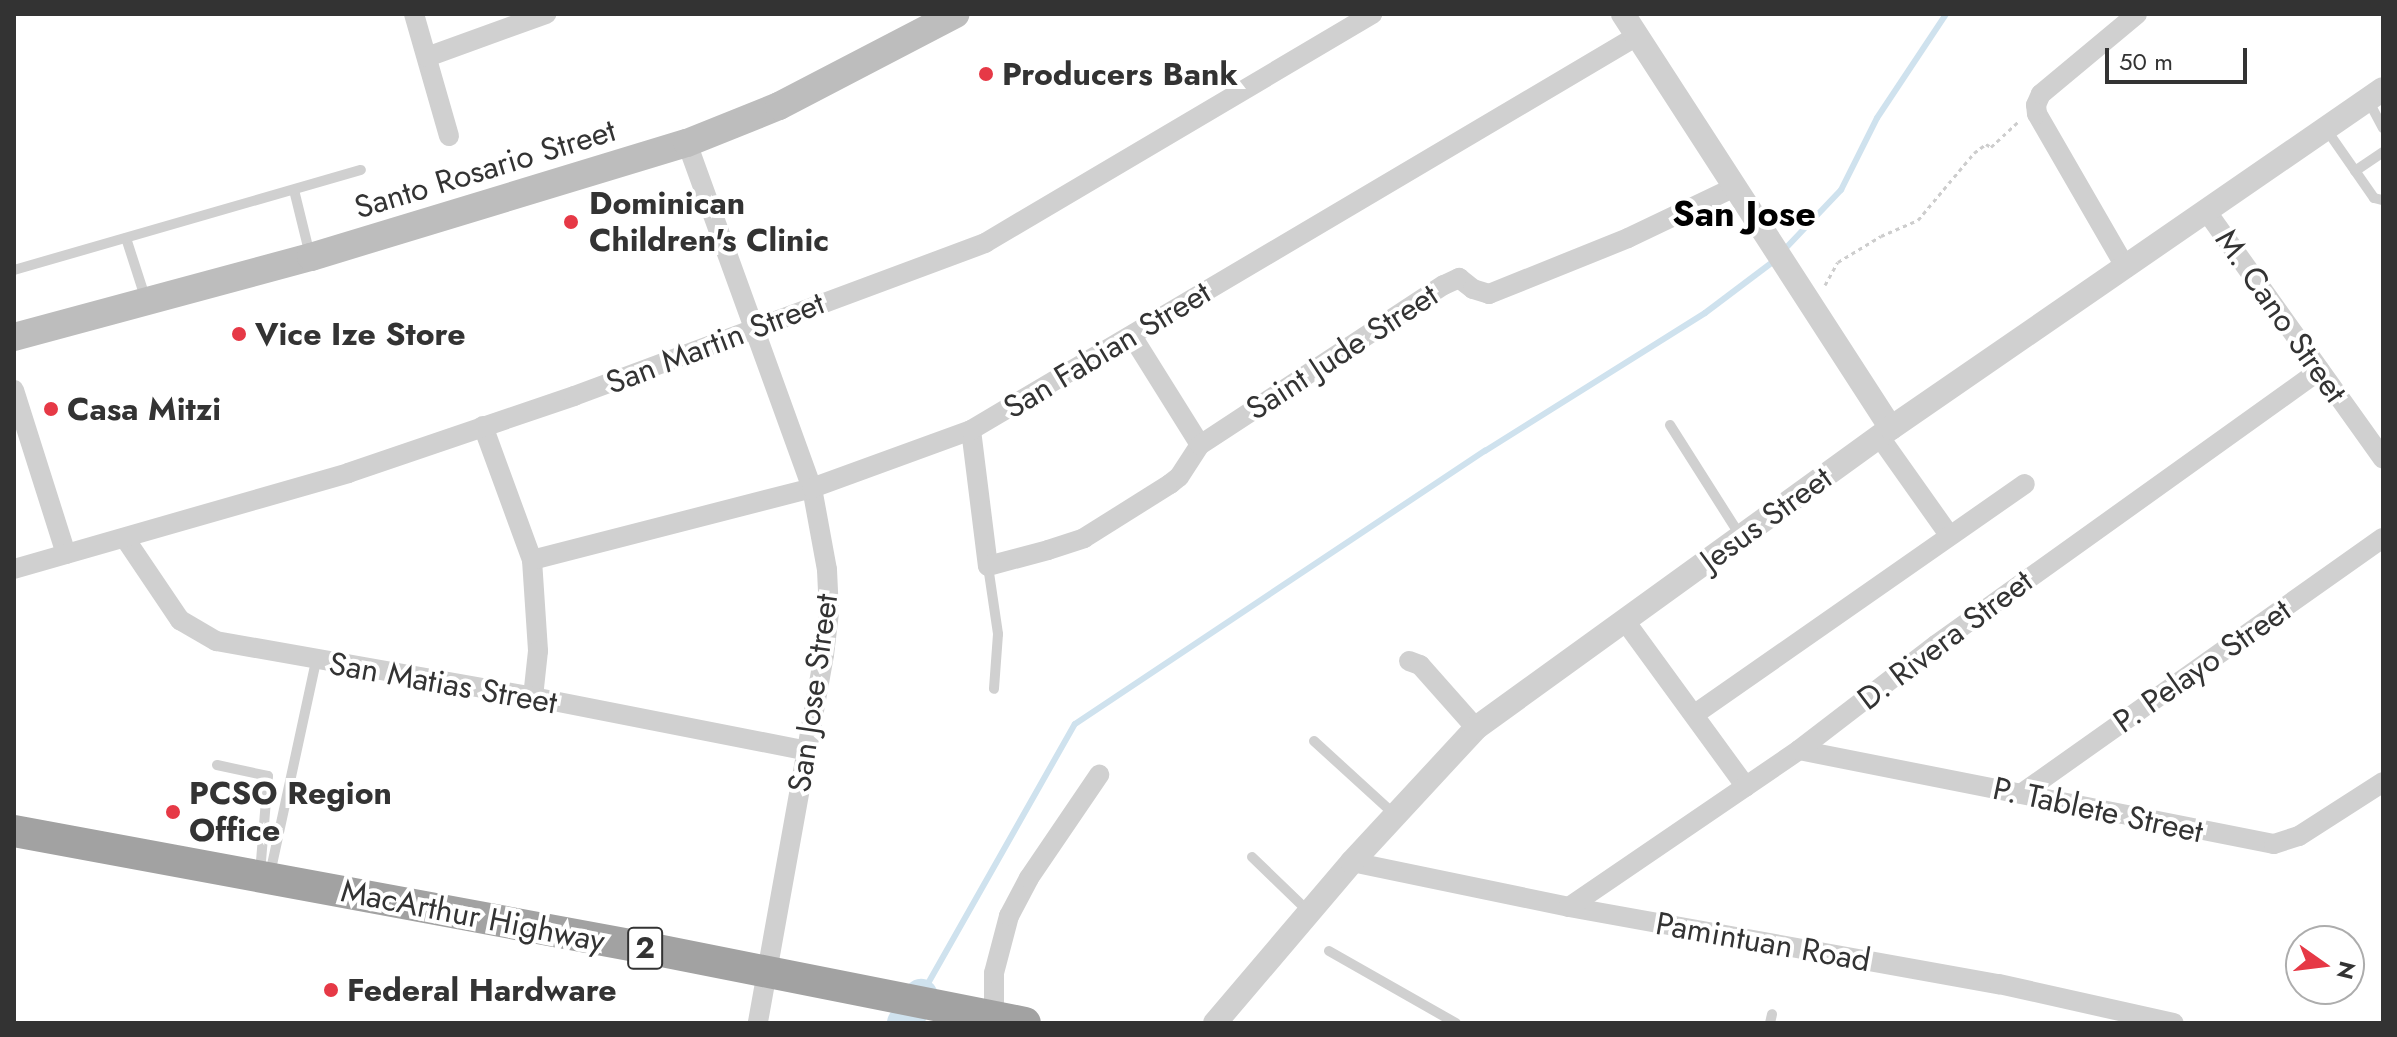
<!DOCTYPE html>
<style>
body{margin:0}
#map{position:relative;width:2397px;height:1037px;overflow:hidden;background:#fff;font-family:Jost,sans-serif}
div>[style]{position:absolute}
.stream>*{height:6px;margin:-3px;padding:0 3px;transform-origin:3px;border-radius:3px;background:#cfe2ee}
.river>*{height:34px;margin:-17px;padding:0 17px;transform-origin:17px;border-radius:17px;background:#cfe2ee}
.path>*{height:3px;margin-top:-1.5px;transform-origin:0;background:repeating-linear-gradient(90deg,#cdcdcd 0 4px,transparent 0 8px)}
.service>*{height:10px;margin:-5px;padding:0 5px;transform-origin:5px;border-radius:5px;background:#d0d0d0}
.minor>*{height:20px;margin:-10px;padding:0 10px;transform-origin:10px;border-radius:10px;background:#d0d0d0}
.tertiary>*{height:24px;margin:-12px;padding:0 12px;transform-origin:12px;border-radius:12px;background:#d0d0d0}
.secondary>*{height:28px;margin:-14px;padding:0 14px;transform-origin:14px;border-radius:14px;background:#bdbdbd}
.trunk>*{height:32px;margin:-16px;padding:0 16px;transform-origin:16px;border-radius:16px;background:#a2a2a2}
.dots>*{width:22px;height:22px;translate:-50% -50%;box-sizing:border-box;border:4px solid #fff;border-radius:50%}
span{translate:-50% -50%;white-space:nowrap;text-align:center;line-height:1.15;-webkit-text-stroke:8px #fff;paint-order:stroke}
.shield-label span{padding:2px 6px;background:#fff;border:2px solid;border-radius:6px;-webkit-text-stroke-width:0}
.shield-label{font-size:30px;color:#333;font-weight:700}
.poi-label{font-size:32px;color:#333;font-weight:700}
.left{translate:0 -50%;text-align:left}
.street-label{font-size:32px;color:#333}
.quarter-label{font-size:36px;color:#000;font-weight:700}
.frame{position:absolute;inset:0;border:16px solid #333;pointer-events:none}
.north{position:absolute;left:2285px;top:925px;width:80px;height:80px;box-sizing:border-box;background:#fff;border:2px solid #adadad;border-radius:50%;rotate:104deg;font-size:22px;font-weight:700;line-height:32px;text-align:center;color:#333}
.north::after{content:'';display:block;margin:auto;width:28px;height:36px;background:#e63946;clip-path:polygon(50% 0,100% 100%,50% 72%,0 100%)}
.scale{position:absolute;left:2105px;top:48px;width:142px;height:36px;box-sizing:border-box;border:4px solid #333;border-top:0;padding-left:10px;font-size:24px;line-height:28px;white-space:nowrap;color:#333;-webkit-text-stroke:6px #fff;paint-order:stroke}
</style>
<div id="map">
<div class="stream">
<div style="left:1784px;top:250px;width:83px;rotate:-46.5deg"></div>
<div style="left:1841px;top:190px;width:80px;rotate:-63.4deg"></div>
<div style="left:1877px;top:118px;width:125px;rotate:-56.4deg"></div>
<div style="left:922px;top:994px;width:310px;rotate:-60.5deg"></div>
<div style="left:1075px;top:724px;width:493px;rotate:-33.7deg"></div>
<div style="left:1485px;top:451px;width:260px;rotate:-32.1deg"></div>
<div style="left:1705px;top:313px;width:86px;rotate:-37deg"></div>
</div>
<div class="river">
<div style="left:904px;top:1023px;width:32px;rotate:-58deg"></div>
</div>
<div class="path">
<div style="left:1825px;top:285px;width:26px;rotate:-61deg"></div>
<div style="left:1838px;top:262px;width:50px;rotate:-31.2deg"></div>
<div style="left:1881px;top:236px;width:40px;rotate:-23.4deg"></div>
<div style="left:1918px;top:220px;width:87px;rotate:-50.1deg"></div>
<div style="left:1974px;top:153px;width:15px;rotate:-37deg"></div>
<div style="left:1986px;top:144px;width:6px;rotate:31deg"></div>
<div style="left:1991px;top:147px;width:38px;rotate:-43deg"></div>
</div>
<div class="service">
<div style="left:2368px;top:100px;width:32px;rotate:62deg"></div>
<div style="left:2326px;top:129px;width:84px;rotate:55.2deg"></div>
<div style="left:2374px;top:198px;width:9px;rotate:13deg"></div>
<div style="left:2355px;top:171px;width:34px;rotate:-34deg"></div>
<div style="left:294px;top:190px;width:67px;rotate:76.2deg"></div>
<div style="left:126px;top:238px;width:65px;rotate:72.1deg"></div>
<div style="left:14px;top:270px;width:361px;rotate:-16.1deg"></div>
<div style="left:1670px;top:425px;width:133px;rotate:57.6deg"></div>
<div style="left:988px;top:566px;width:69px;rotate:81.6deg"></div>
<div style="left:998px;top:634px;width:55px;rotate:94.2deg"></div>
<div style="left:1314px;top:741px;width:110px;rotate:42.4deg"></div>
<div style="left:217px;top:765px;width:52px;rotate:12.2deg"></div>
<div style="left:268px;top:776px;width:97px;rotate:94.7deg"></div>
<div style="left:1252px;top:857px;width:79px;rotate:44deg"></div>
<div style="left:270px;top:874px;width:218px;rotate:-77.8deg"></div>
<div style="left:1329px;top:951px;width:146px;rotate:29.6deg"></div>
<div style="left:1770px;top:1023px;width:9px;rotate:-77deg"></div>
</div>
<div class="minor">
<div style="left:414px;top:14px;width:127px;rotate:74deg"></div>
<div style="left:427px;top:57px;width:127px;rotate:-19.9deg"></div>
<div style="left:687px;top:143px;width:367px;rotate:70.1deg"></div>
<div style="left:812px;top:488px;width:83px;rotate:79.6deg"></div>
<div style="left:827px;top:570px;width:42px;rotate:87.3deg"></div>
<div style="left:829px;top:612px;width:43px;rotate:96.6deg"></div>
<div style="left:824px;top:655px;width:374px;rotate:100.2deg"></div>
<div style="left:2207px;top:212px;width:303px;rotate:54.5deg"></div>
<div style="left:2126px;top:268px;width:178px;rotate:-120deg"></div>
<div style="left:2037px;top:114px;width:9px;rotate:-96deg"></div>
<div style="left:2036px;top:105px;width:12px;rotate:-66deg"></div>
<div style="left:2041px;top:94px;width:125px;rotate:-39.8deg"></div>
<div style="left:1132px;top:336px;width:128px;rotate:58deg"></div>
<div style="left:14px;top:390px;width:172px;rotate:72.4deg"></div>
<div style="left:483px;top:426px;width:143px;rotate:69.9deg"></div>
<div style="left:532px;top:560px;width:91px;rotate:86.2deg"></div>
<div style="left:538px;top:651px;width:46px;rotate:96.2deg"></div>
<div style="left:971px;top:430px;width:137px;rotate:82.9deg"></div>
<div style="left:988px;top:566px;width:62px;rotate:-14.9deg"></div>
<div style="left:1048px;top:550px;width:38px;rotate:-18deg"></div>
<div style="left:1084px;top:538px;width:102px;rotate:-32.1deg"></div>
<div style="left:1170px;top:484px;width:11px;rotate:-38deg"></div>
<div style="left:1179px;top:477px;width:38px;rotate:-57deg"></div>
<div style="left:1200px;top:445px;width:292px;rotate:-33.3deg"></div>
<div style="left:1444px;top:285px;width:17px;rotate:-25deg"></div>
<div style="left:1459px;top:278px;width:18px;rotate:38deg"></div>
<div style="left:1473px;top:289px;width:17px;rotate:17deg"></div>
<div style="left:1489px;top:294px;width:150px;rotate:-21.9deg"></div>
<div style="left:1628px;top:238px;width:119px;rotate:-25.5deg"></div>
<div style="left:1879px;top:436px;width:121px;rotate:54.7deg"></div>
<div style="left:126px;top:540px;width:97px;rotate:56deg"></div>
<div style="left:180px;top:620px;width:42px;rotate:30.3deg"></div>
<div style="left:216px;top:641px;width:322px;rotate:10deg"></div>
<div style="left:533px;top:697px;width:279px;rotate:11.1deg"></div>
<div style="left:532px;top:560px;width:289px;rotate:-14.4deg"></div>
<div style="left:812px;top:488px;width:169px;rotate:-20deg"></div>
<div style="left:971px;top:430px;width:774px;rotate:-30.61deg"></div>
<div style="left:14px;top:569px;width:348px;rotate:-16deg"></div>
<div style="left:348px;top:473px;width:239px;rotate:-18.8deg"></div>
<div style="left:574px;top:396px;width:439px;rotate:-20.4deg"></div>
<div style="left:985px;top:243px;width:450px;rotate:-30.6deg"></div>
<div style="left:1625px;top:621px;width:205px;rotate:53.9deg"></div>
<div style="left:1409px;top:661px;width:12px;rotate:20deg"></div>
<div style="left:1420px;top:665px;width:84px;rotate:48.4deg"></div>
<div style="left:1695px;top:714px;width:402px;rotate:-34.9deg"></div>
<div style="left:1799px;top:750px;width:484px;rotate:11.2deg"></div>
<div style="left:2274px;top:844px;width:26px;rotate:-18deg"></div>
<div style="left:2299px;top:836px;width:100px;rotate:-32.7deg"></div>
<div style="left:2021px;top:794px;width:443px;rotate:-35.3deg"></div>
<div style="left:1352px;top:862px;width:222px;rotate:11.7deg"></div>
<div style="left:1569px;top:907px;width:437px;rotate:10.2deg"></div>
<div style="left:1999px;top:984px;width:179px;rotate:12.6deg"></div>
<div style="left:1569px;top:907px;width:278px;rotate:-34.3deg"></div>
<div style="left:1799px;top:750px;width:173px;rotate:-37.5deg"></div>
<div style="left:1936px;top:645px;width:472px;rotate:-35.6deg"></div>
<div style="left:994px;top:1016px;width:43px;rotate:-90deg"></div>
<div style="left:994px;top:973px;width:59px;rotate:-75.3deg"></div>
<div style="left:1009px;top:916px;width:43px;rotate:-62.2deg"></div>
<div style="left:1029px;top:878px;width:125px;rotate:-55.8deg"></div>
</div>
<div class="tertiary">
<div style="left:1623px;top:14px;width:493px;rotate:57.1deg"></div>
<div style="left:1215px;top:1023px;width:211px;rotate:-49.6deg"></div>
<div style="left:1352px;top:862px;width:183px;rotate:-47.2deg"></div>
<div style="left:1476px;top:728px;width:512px;rotate:-35.86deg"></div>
<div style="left:1891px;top:428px;width:597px;rotate:-34.57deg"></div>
</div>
<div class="secondary">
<div style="left:14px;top:337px;width:308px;rotate:-15.1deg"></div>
<div style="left:311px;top:257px;width:393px;rotate:-16.9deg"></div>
<div style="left:687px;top:143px;width:99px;rotate:-21.9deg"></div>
<div style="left:779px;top:106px;width:199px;rotate:-27.5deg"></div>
</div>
<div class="trunk">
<div style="left:14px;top:831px;width:654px;rotate:10.49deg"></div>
<div style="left:657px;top:950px;width:375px;rotate:11.2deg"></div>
</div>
<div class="dots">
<div style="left:986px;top:74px;background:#e63946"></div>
<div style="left:571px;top:222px;background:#e63946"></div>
<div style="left:239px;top:334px;background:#e63946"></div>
<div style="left:51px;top:409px;background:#e63946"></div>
<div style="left:173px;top:812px;background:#e63946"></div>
<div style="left:331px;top:990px;background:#e63946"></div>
</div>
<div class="shield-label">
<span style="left:645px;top:948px">2</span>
</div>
<div class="poi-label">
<span class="left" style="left:1002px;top:74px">Producers Bank</span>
<span class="left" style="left:589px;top:222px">Dominican<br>Children's Clinic</span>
<span class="left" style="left:255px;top:334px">Vice Ize Store</span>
<span class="left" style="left:67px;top:409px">Casa Mitzi</span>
<span class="left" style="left:189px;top:812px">PCSO Region<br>Office</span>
<span class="left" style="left:347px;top:990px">Federal Hardware</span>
</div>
<div class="street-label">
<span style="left:485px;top:169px;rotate:-17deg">Santo Rosario Street</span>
<span style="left:2281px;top:316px;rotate:55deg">M. Cano Street</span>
<span style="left:715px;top:343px;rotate:-21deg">San Martin Street</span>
<span style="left:1107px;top:350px;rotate:-31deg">San Fabian Street</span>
<span style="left:1342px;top:352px;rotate:-33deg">Saint Jude Street</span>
<span style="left:1766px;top:519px;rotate:-36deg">Jesus Street</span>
<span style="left:1945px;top:640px;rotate:-37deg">D. Rivera Street</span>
<span style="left:2202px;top:666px;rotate:-35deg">P. Pelayo Street</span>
<span style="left:443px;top:683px;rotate:10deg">San Matias Street</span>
<span style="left:813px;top:693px;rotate:-82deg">San Jose Street</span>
<span style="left:2098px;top:810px;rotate:12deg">P. Tablete Street</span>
<span style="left:473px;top:916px;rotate:11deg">MacArthur Highway</span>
<span style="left:1763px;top:942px;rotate:10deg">Pamintuan Road</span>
</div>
<div class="quarter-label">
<span style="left:1744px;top:214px">San Jose</span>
</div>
<div class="frame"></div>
<div class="north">N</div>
<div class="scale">50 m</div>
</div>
